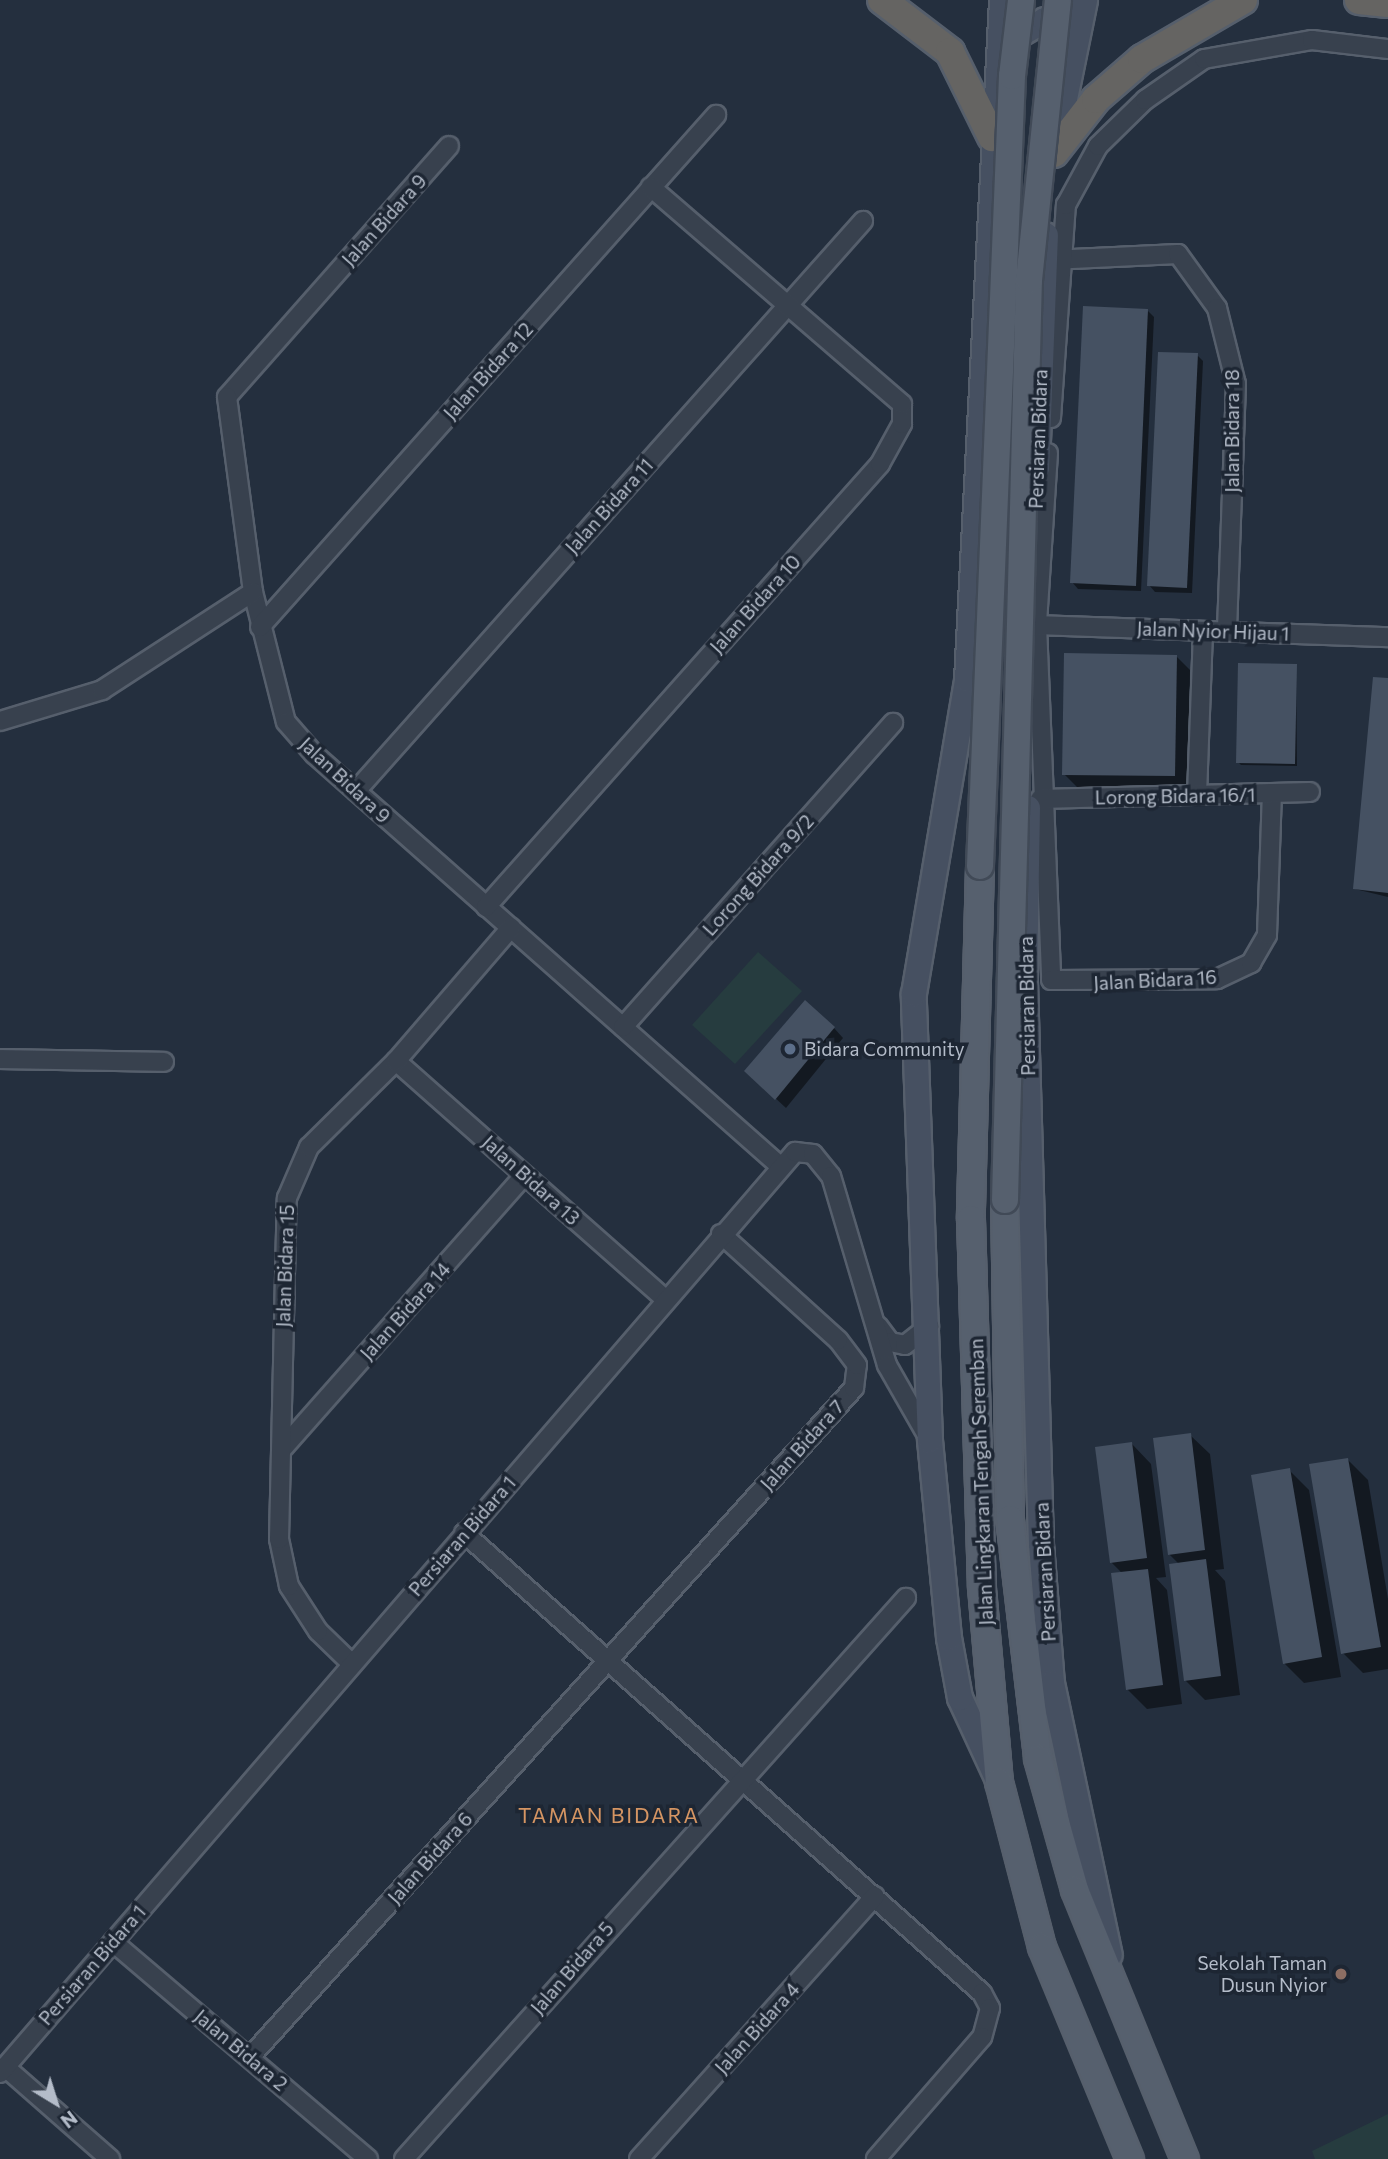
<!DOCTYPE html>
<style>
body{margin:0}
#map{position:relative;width:1388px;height:2159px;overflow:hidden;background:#242f3e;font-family:Commissioner,sans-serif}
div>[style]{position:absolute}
.green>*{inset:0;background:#263c3f}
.shadow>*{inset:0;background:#0007}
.building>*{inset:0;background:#455162}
.roads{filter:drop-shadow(2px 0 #565f6c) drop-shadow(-2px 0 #565f6c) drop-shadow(0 2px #565f6c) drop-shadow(0 -2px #565f6c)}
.minor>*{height:18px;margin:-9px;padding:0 9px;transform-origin:9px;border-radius:9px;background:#38414e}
.secondary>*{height:24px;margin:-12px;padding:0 12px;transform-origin:12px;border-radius:12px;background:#465061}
.primary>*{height:26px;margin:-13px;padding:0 13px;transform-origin:13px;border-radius:13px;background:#56606e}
.trunk>*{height:28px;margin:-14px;padding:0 14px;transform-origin:14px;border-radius:14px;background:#656462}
.bridges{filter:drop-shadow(2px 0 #414a57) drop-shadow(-2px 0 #414a57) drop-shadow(0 2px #414a57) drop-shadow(0 -2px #414a57)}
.primary-bridge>*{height:26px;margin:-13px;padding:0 13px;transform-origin:13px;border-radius:13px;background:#56606e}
.dots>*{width:19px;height:19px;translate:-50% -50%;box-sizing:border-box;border:4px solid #1d2633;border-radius:50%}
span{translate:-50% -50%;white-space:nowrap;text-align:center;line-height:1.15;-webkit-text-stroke:7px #1d2633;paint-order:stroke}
.street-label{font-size:19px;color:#b4bcc9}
.poi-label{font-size:19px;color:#b4bcc9}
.left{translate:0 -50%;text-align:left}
.right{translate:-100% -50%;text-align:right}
.neighbourhood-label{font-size:21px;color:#d59563;letter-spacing:2px}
.north{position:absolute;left:21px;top:2068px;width:70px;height:70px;-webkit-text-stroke:5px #1d2633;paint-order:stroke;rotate:142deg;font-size:19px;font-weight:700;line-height:28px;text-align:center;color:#b4bcc9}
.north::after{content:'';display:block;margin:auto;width:24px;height:32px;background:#b4bcc9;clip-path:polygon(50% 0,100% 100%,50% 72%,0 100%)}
</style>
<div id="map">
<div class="green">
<div style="clip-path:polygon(758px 952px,802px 991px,735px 1064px,692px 1025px)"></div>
<div style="clip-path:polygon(1388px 2114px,1388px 2159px,1315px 2159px,1312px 2151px)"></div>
</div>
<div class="shadow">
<div style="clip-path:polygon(1148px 311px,1154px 317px,1141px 591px,1078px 589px,1072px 582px)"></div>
<div style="clip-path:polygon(1197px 355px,1203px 361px,1192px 593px,1155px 592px,1149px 585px)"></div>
<div style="clip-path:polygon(1176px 656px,1190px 670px,1188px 788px,1077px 787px,1064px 774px)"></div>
<div style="clip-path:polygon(1296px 665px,1297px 766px,1241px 765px,1238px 762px)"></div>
<div style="clip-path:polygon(1388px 680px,1388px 897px,1355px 889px)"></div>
<div style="clip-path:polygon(834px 1028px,843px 1038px,786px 1108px,746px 1071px)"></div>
<div style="clip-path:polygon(1190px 1435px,1210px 1454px,1224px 1569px,1215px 1570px,1225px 1581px,1240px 1695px,1205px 1700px,1185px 1680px,1180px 1565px,1169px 1554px)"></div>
<div style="clip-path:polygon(1132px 1444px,1151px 1464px,1166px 1577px,1156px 1578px,1167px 1590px,1182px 1704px,1147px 1709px,1127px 1689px,1123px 1574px,1111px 1562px)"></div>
<div style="clip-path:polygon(1348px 1460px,1368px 1480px,1388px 1599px,1388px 1669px,1363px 1673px,1343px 1653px)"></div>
<div style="clip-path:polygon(1289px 1470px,1309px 1490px,1341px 1677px,1304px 1683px,1285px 1664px)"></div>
</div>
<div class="building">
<div style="clip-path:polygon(1083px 306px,1148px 309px,1136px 586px,1070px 583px)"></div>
<div style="clip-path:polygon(1158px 352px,1198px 353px,1187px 588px,1147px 586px)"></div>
<div style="clip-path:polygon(1064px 653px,1177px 655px,1175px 776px,1062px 775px)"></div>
<div style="clip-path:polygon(1238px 663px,1297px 664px,1295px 764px,1236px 763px)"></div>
<div style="clip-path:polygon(1373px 677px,1388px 678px,1388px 893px,1353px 889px)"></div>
<div style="clip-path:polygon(805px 1000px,835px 1027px,775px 1100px,744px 1071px)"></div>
<div style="clip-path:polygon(1191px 1433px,1205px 1550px,1168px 1555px,1153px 1438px)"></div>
<div style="clip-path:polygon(1132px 1442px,1147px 1558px,1110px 1563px,1095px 1447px)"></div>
<div style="clip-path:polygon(1348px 1458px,1381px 1647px,1341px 1654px,1309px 1464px)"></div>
<div style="clip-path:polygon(1290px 1468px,1322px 1657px,1283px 1664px,1251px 1475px)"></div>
<div style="clip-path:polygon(1206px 1559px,1221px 1676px,1184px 1681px,1169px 1564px)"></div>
<div style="clip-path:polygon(1148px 1569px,1163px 1685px,1126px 1690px,1111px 1573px)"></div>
</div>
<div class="roads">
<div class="minor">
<div style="left:449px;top:146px;width:335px;rotate:131.5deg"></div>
<div style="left:227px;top:397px;width:197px;rotate:82.4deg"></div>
<div style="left:253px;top:592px;width:134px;rotate:75.8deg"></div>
<div style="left:286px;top:722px;width:43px;rotate:48.8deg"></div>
<div style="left:314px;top:754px;width:622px;rotate:41.48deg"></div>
<div style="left:1051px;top:260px;width:127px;rotate:-2.7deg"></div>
<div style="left:1178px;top:254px;width:67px;rotate:54.2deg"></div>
<div style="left:1217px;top:308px;width:78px;rotate:76deg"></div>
<div style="left:1236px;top:384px;width:247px;rotate:92.1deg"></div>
<div style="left:1051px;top:418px;width:214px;rotate:-86deg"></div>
<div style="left:1066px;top:205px;width:67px;rotate:-61.5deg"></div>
<div style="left:1098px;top:146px;width:66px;rotate:-44.4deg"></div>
<div style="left:1145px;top:100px;width:72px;rotate:-34.8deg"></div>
<div style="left:1204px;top:59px;width:110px;rotate:-10deg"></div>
<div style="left:1312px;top:40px;width:77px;rotate:6.8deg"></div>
<div style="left:1048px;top:453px;width:172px;rotate:93.7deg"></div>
<div style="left:1037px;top:625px;width:355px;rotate:87.7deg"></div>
<div style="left:1051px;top:980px;width:166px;rotate:-0.3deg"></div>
<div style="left:1217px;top:979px;width:38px;rotate:-25deg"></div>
<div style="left:1251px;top:963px;width:32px;rotate:-60deg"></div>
<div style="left:1267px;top:935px;width:142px;rotate:-88deg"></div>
<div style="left:1037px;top:625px;width:351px;rotate:2deg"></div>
<div style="left:260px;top:627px;width:686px;rotate:-48.31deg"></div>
<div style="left:0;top:721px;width:107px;rotate:-16.9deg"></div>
<div style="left:102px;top:690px;width:180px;rotate:-33deg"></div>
<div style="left:356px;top:791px;width:763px;rotate:-48.35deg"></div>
<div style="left:1197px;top:795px;width:164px;rotate:-87.9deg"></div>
<div style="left:1040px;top:799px;width:270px;rotate:-1.5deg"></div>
<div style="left:486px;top:907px;width:593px;rotate:-48.35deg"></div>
<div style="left:880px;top:464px;width:46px;rotate:-61.2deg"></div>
<div style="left:902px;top:424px;width:20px;rotate:-90deg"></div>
<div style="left:902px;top:404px;width:332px;rotate:-139.2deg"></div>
<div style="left:623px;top:1027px;width:407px;rotate:-48.4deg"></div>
<div style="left:0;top:1059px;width:164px;rotate:1deg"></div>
<div style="left:396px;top:1061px;width:359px;rotate:41.5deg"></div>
<div style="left:878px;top:1326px;width:20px;rotate:53deg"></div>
<div style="left:890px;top:1342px;width:15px;rotate:11deg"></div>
<div style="left:905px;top:1345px;width:31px;rotate:-38deg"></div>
<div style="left:284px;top:1447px;width:363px;rotate:-48.5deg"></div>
<div style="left:464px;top:1533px;width:693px;rotate:41.61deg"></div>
<div style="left:982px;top:1993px;width:17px;rotate:62deg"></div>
<div style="left:990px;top:2008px;width:30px;rotate:105deg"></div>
<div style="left:982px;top:2037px;width:162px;rotate:131deg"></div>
<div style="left:352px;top:1664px;width:47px;rotate:-135.9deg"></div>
<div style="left:318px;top:1631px;width:54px;rotate:-122.8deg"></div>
<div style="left:289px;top:1586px;width:48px;rotate:-102deg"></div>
<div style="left:279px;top:1539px;width:341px;rotate:-88.7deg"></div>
<div style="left:287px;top:1198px;width:56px;rotate:-66.7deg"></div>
<div style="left:309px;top:1147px;width:122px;rotate:-44.7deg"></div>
<div style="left:396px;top:1061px;width:176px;rotate:-49.2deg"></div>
<div style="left:113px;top:1942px;width:335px;rotate:40.4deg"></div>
<div style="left:251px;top:2056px;width:900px;rotate:-47.93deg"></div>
<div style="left:854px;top:1388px;width:23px;rotate:-83deg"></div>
<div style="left:857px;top:1365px;width:31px;rotate:-127deg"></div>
<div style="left:838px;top:1340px;width:158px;rotate:-137.8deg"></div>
<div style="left:5px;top:2067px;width:140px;rotate:41.2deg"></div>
<div style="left:0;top:2073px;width:1217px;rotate:-49.2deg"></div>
<div style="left:795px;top:1152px;width:18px;rotate:6deg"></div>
<div style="left:813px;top:1154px;width:28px;rotate:51deg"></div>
<div style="left:831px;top:1176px;width:197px;rotate:73.5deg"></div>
<div style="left:887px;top:1365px;width:83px;rotate:60.3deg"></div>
<div style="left:404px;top:2159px;width:753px;rotate:-48.18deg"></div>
<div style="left:639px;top:2159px;width:353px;rotate:-48.1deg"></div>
</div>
<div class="secondary">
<div style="left:1006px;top:43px;width:45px;rotate:-30.5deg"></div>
<div style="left:1045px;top:20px;width:27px;rotate:24deg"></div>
<div style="left:1054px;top:153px;width:156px;rotate:-78.5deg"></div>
<div style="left:1037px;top:468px;width:233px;rotate:-87.8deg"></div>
<div style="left:1028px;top:808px;width:173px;rotate:91deg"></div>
<div style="left:1025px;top:981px;width:563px;rotate:88.37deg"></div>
<div style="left:1041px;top:1544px;width:139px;rotate:85.5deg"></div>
<div style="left:1052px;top:1683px;width:278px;rotate:78deg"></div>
<div style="left:997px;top:1778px;width:88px;rotate:-114.8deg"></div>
<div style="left:960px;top:1698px;width:61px;rotate:-100.4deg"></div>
<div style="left:949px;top:1638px;width:199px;rotate:-95.5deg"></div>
<div style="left:930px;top:1440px;width:446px;rotate:-92.1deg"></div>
<div style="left:914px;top:994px;width:318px;rotate:-80.4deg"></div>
<div style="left:967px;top:680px;width:681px;rotate:-87.05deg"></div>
</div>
<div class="primary">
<div style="left:980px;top:866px;width:353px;rotate:91.5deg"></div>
<div style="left:971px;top:1219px;width:369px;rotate:88.3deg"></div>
<div style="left:982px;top:1588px;width:195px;rotate:85deg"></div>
<div style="left:999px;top:1782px;width:171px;rotate:75.4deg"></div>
<div style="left:1042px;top:1947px;width:230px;rotate:67.5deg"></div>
<div style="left:1005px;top:1200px;width:319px;rotate:89.1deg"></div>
<div style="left:1010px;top:1519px;width:242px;rotate:83.3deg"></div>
<div style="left:1038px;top:1759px;width:136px;rotate:74.2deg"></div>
<div style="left:1075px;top:1890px;width:291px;rotate:67.8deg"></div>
</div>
<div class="trunk">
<div style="left:882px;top:0;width:86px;rotate:37.4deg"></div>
<div style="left:950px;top:52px;width:95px;rotate:63.7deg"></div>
<div style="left:1359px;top:0;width:29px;rotate:6deg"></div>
<div style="left:1054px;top:153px;width:68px;rotate:-52.1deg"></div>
<div style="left:1096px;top:99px;width:61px;rotate:-41deg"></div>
<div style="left:1142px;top:59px;width:117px;rotate:-30.3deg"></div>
</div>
</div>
<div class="bridges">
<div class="primary-bridge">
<div style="left:980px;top:866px;width:791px;rotate:-87.68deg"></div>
<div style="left:1012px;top:76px;width:77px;rotate:-83.2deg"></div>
<div style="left:1005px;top:1200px;width:920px;rotate:-88.51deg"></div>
<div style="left:1029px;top:280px;width:281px;rotate:-84.1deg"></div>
</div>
</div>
<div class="dots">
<div style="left:790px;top:1049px;background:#5c6f8a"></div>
<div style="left:1341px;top:1974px;background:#8d6e63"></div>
</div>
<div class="street-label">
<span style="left:384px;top:220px;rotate:-48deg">Jalan Bidara 9</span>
<span style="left:488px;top:371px;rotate:-48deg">Jalan Bidara 12</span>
<span style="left:1232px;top:431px;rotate:-90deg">Jalan Bidara 18</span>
<span style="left:1038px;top:439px;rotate:-88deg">Persiaran Bidara</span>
<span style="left:609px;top:506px;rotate:-48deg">Jalan Bidara 11</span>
<span style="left:755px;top:604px;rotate:-48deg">Jalan Bidara 10</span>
<span style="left:1213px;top:631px;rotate:2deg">Jalan Nyior Hijau 1</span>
<span style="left:345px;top:780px;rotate:43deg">Jalan Bidara 9</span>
<span style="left:1175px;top:796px;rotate:-1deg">Lorong Bidara 16/1</span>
<span style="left:758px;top:875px;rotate:-48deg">Lorong Bidara 9/2</span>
<span style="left:1155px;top:980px;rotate:-3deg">Jalan Bidara 16</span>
<span style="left:1027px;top:1006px;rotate:-91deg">Persiaran Bidara</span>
<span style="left:531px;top:1180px;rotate:42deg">Jalan Bidara 13</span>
<span style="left:285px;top:1266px;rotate:-88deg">Jalan Bidara 15</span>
<span style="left:405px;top:1311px;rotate:-48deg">Jalan Bidara 14</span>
<span style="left:802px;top:1445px;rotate:-48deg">Jalan Bidara 7</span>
<span style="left:981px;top:1482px;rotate:-92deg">Jalan Lingkaran Tengah Seremban</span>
<span style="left:462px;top:1536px;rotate:-49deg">Persiaran Bidara 1</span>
<span style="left:1045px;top:1572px;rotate:-93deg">Persiaran Bidara</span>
<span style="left:430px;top:1858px;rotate:-48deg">Jalan Bidara 6</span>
<span style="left:92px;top:1965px;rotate:-49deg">Persiaran Bidara 1</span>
<span style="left:572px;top:1968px;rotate:-49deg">Jalan Bidara 5</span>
<span style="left:757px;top:2028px;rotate:-48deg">Jalan Bidara 4</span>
<span style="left:241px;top:2050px;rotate:40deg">Jalan Bidara 2</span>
</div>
<div class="poi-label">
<span class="left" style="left:804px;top:1049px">Bidara Community</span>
<span class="right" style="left:1327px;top:1974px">Sekolah Taman<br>Dusun Nyior</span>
</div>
<div class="neighbourhood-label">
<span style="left:609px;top:1815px">TAMAN BIDARA</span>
</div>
<div class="north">N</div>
</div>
